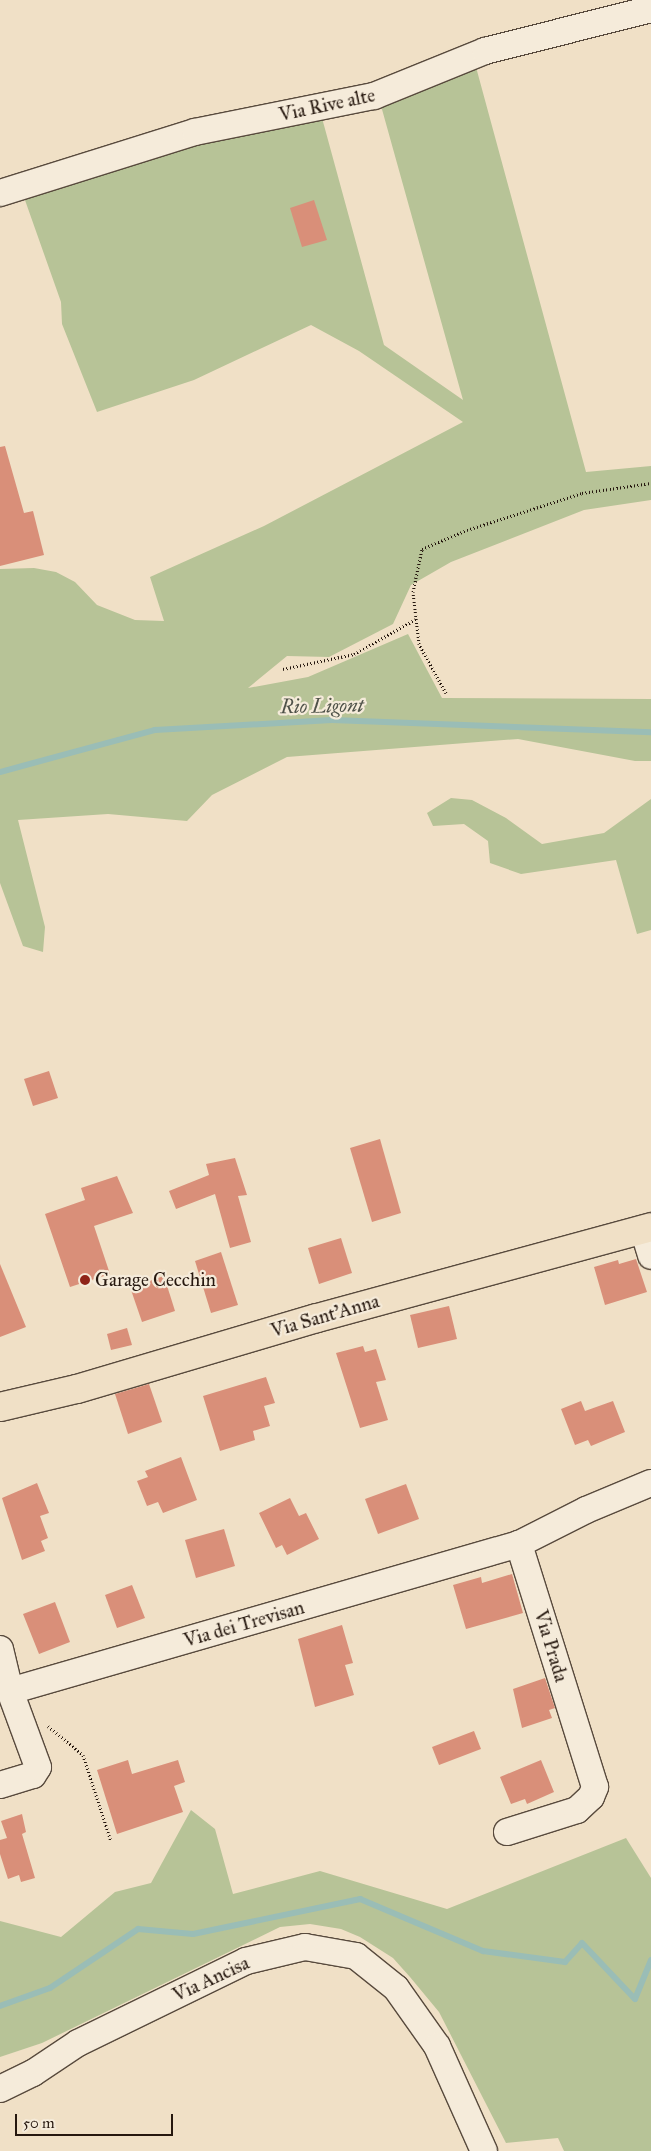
<!DOCTYPE html>
<style>
body{margin:0}
#map{position:relative;width:651px;height:2151px;overflow:hidden;background:#f0e0c6;font-family:"IM FELL Great Primer",serif}
div>[style]{position:absolute}
.green>*{inset:0;background:#b7c397}
.stream>*{height:6px;margin:-3px;padding:0 3px;transform-origin:3px;border-radius:3px;background:#9abdb6}
.building>*{inset:0;background:#d98f79}
.path>*{height:3px;margin-top:-1.5px;transform-origin:0;background:repeating-linear-gradient(90deg,#26180f 0 1px,transparent 0 3.5px)}
.roads{filter:drop-shadow(1px 0 #584a3d) drop-shadow(-1px 0 #584a3d) drop-shadow(0 1px #584a3d) drop-shadow(0 -1px #584a3d)}
.minor>*{height:26px;margin:-13px;padding:0 13px;transform-origin:13px;border-radius:13px;background:#f5ebda}
.major>*{height:28px;margin:-14px;padding:0 14px;transform-origin:14px;border-radius:14px;background:#f0e0c6}
.dots>*{width:14px;height:14px;translate:-50% -50%;box-sizing:border-box;border:2px solid #f5ebda;border-radius:50%}
span{translate:-50% -50%;white-space:nowrap;text-align:center;line-height:1.15;-webkit-text-stroke:4.5px #f5ebda;paint-order:stroke}
.street-label{font-size:19px;color:#26180f}
.poi-label{font-size:19px;color:#26180f}
.left{translate:0 -50%;text-align:left}
.water-label{font-size:20px;color:#4f5249;font-style:italic}
.scale{position:absolute;left:15px;top:2114px;width:158px;height:22px;box-sizing:border-box;border:2px solid #26180f;border-top:0;padding-left:6px;font-size:15px;line-height:18px;white-space:nowrap;color:#26180f;-webkit-text-stroke:4px #f5ebda;paint-order:stroke}
</style>
<div id="map">
<div class="green">
<div style="clip-path:polygon(473px 56px,586px 472px,651px 466px,651px 500px,584px 510px,451px 562px,411px 585px,393px 624px,329px 657px,287px 656px,248px 688px,308px 677px,408px 634px,442px 698px,651px 699px,651px 761px,635px 761px,518px 739px,287px 757px,212px 795px,187px 821px,108px 814px,18px 820px,45px 927px,43px 952px,23px 946px,0 883px,0 569px,34px 568px,56px 572px,75px 582px,97px 605px,135px 620px,164px 621px,150px 577px,264px 526px,463px 422px,359px 351px,311px 325px,194px 380px,97px 412px,62px 324px,61px 302px,20px 186px,319px 107px,384px 345px,463px 400px,378px 95px)"></div>
<div style="clip-path:polygon(451px 798px,472px 800px,506px 818px,542px 844px,604px 833px,651px 799px,651px 930px,637px 934px,616px 860px,521px 874px,490px 863px,488px 841px,464px 824px,433px 826px,427px 813px)"></div>
<div style="clip-path:polygon(191px 1810px,215px 1829px,233px 1894px,320px 1871px,447px 1909px,626px 1838px,651px 1878px,651px 2151px,564px 2151px,558px 2138px,506px 2143px,439px 2012px,410px 1977px,393px 1958px,360px 1937px,341px 1929px,310px 1924px,280px 1927px,42px 2043px,0 2057px,0 1921px,61px 1937px,115px 1892px,151px 1883px)"></div>
</div>
<div class="stream">
<div style="left:0;top:772px;width:161px;rotate:-15.2deg"></div>
<div style="left:155px;top:730px;width:177px;rotate:-3.2deg"></div>
<div style="left:332px;top:720px;width:319px;rotate:2.2deg"></div>
<div style="left:0;top:2006px;width:53px;rotate:-19.8deg"></div>
<div style="left:50px;top:1988px;width:106px;rotate:-33.8deg"></div>
<div style="left:138px;top:1929px;width:55px;rotate:5.2deg"></div>
<div style="left:193px;top:1934px;width:171px;rotate:-11.8deg"></div>
<div style="left:360px;top:1899px;width:134px;rotate:22.9deg"></div>
<div style="left:483px;top:1951px;width:83px;rotate:7.6deg"></div>
<div style="left:565px;top:1962px;width:25px;rotate:-48deg"></div>
<div style="left:582px;top:1943px;width:77px;rotate:46.6deg"></div>
<div style="left:635px;top:1999px;width:42px;rotate:-67.7deg"></div>
</div>
<div class="building">
<div style="clip-path:polygon(314px 200px,327px 240px,302px 247px,290px 208px)"></div>
<div style="clip-path:polygon(5px 446px,24px 513px,33px 511px,44px 555px,0 566px,0 447px)"></div>
<div style="clip-path:polygon(49px 1071px,58px 1098px,33px 1106px,24px 1079px)"></div>
<div style="clip-path:polygon(380px 1139px,401px 1213px,372px 1222px,350px 1148px)"></div>
<div style="clip-path:polygon(235px 1158px,247px 1195px,238px 1196px,251px 1242px,230px 1248px,215px 1194px,176px 1209px,169px 1191px,209px 1175px,206px 1164px)"></div>
<div style="clip-path:polygon(117px 1176px,133px 1213px,94px 1226px,110px 1274px,70px 1287px,45px 1214px,85px 1200px,81px 1188px)"></div>
<div style="clip-path:polygon(341px 1238px,352px 1273px,319px 1284px,308px 1248px)"></div>
<div style="clip-path:polygon(221px 1252px,238px 1305px,211px 1313px,195px 1261px)"></div>
<div style="clip-path:polygon(636px 1259px,647px 1292px,605px 1305px,594px 1267px,618px 1260px,619px 1264px)"></div>
<div style="clip-path:polygon(0 1264px,26px 1327px,0 1337px)"></div>
<div style="clip-path:polygon(164px 1276px,175px 1311px,142px 1322px,130px 1287px)"></div>
<div style="clip-path:polygon(449px 1306px,457px 1339px,418px 1348px,410px 1315px)"></div>
<div style="clip-path:polygon(127px 1328px,132px 1345px,111px 1350px,107px 1334px)"></div>
<div style="clip-path:polygon(363px 1346px,365px 1352px,376px 1349px,386px 1380px,376px 1382px,388px 1420px,360px 1428px,336px 1353px)"></div>
<div style="clip-path:polygon(266px 1377px,275px 1403px,264px 1406px,270px 1426px,253px 1431px,255px 1440px,220px 1451px,203px 1396px)"></div>
<div style="clip-path:polygon(149px 1384px,162px 1422px,128px 1434px,115px 1394px)"></div>
<div style="clip-path:polygon(581px 1401px,585px 1411px,613px 1401px,625px 1432px,591px 1446px,588px 1440px,575px 1445px,561px 1409px)"></div>
<div style="clip-path:polygon(181px 1457px,197px 1500px,163px 1513px,158px 1502px,147px 1506px,137px 1481px,148px 1477px,145px 1471px)"></div>
<div style="clip-path:polygon(37px 1483px,49px 1513px,40px 1516px,48px 1538px,41px 1541px,45px 1551px,22px 1560px,2px 1498px)"></div>
<div style="clip-path:polygon(406px 1484px,419px 1519px,378px 1534px,365px 1499px)"></div>
<div style="clip-path:polygon(290px 1498px,299px 1516px,306px 1513px,319px 1539px,287px 1555px,282px 1545px,276px 1548px,259px 1513px)"></div>
<div style="clip-path:polygon(224px 1529px,235px 1566px,196px 1578px,185px 1540px)"></div>
<div style="clip-path:polygon(512px 1574px,523px 1613px,466px 1629px,453px 1585px,481px 1577px,482px 1583px)"></div>
<div style="clip-path:polygon(132px 1585px,145px 1618px,117px 1628px,105px 1595px)"></div>
<div style="clip-path:polygon(55px 1602px,70px 1642px,39px 1654px,23px 1614px)"></div>
<div style="clip-path:polygon(342px 1625px,353px 1663px,345px 1665px,354px 1695px,315px 1707px,298px 1639px)"></div>
<div style="clip-path:polygon(545px 1678px,555px 1708px,549px 1710px,552px 1718px,522px 1728px,513px 1689px)"></div>
<div style="clip-path:polygon(474px 1731px,481px 1749px,439px 1765px,432px 1747px)"></div>
<div style="clip-path:polygon(128px 1760px,132px 1774px,178px 1760px,185px 1782px,174px 1786px,183px 1812px,117px 1834px,97px 1770px)"></div>
<div style="clip-path:polygon(541px 1760px,554px 1792px,527px 1804px,525px 1799px,511px 1804px,500px 1777px)"></div>
<div style="clip-path:polygon(22px 1814px,26px 1832px,22px 1834px,35px 1878px,21px 1882px,19px 1875px,8px 1879px,0 1854px,0 1840px,7px 1838px,1px 1821px)"></div>
</div>
<div class="path">
<div style="left:283px;top:669px;width:73px;rotate:-11.9deg"></div>
<div style="left:354px;top:654px;width:71px;rotate:-29.4deg"></div>
<div style="left:446px;top:693px;width:56px;rotate:-118.9deg"></div>
<div style="left:419px;top:644px;width:52px;rotate:-96.6deg"></div>
<div style="left:413px;top:592px;width:44px;rotate:-78.2deg"></div>
<div style="left:422px;top:549px;width:49px;rotate:-22.9deg"></div>
<div style="left:467px;top:530px;width:121px;rotate:-17.8deg"></div>
<div style="left:582px;top:493px;width:70px;rotate:-8.2deg"></div>
<div style="left:48px;top:1726px;width:45px;rotate:39.6deg"></div>
<div style="left:83px;top:1755px;width:90px;rotate:72deg"></div>
</div>
<div class="roads">
<div class="minor">
<div style="left:0;top:193px;width:204px;rotate:-17.4deg"></div>
<div style="left:195px;top:132px;width:183px;rotate:-11.4deg"></div>
<div style="left:374px;top:96px;width:120px;rotate:-22.1deg"></div>
<div style="left:485px;top:51px;width:171px;rotate:-14.2deg"></div>
<div style="left:643px;top:1229px;width:28px;rotate:73deg"></div>
<div style="left:0;top:1649px;width:43px;rotate:76.6deg"></div>
<div style="left:10px;top:1691px;width:530px;rotate:-16.11deg"></div>
<div style="left:519px;top:1544px;width:75px;rotate:-26.9deg"></div>
<div style="left:586px;top:1510px;width:70px;rotate:-22.6deg"></div>
<div style="left:0;top:1785px;width:34px;rotate:-17deg"></div>
<div style="left:33px;top:1775px;width:9px;rotate:-58deg"></div>
<div style="left:38px;top:1767px;width:81px;rotate:-110.2deg"></div>
<div style="left:507px;top:1832px;width:73px;rotate:-17.4deg"></div>
<div style="left:577px;top:1810px;width:19px;rotate:-43deg"></div>
<div style="left:591px;top:1797px;width:11px;rotate:-68deg"></div>
<div style="left:595px;top:1787px;width:255px;rotate:-107.4deg"></div>
<div style="left:0;top:2089px;width:37px;rotate:-26deg"></div>
<div style="left:33px;top:2073px;width:54px;rotate:-33.7deg"></div>
<div style="left:78px;top:2043px;width:187px;rotate:-26deg"></div>
<div style="left:246px;top:1961px;width:61px;rotate:-13.3deg"></div>
<div style="left:305px;top:1947px;width:52px;rotate:10deg"></div>
<div style="left:356px;top:1956px;width:51px;rotate:38.7deg"></div>
<div style="left:396px;top:1988px;width:71px;rotate:54.7deg"></div>
<div style="left:437px;top:2046px;width:115px;rotate:65.9deg"></div>
</div>
<div class="major">
<div style="left:0;top:1407px;width:79px;rotate:-13.2deg"></div>
<div style="left:77px;top:1389px;width:250px;rotate:-16.5deg"></div>
<div style="left:317px;top:1318px;width:346px;rotate:-15.2deg"></div>
</div>
</div>
<div class="dots">
<div style="left:85px;top:1280px;background:#8f2418"></div>
</div>
<div class="street-label">
<span style="left:327px;top:105px;rotate:-12deg">Via Rive alte</span>
<span style="left:325px;top:1316px;rotate:-16deg">Via Sant'Anna</span>
<span style="left:244px;top:1624px;rotate:-16deg">Via dei Trevisan</span>
<span style="left:551px;top:1646px;rotate:73deg">Via Prada</span>
<span style="left:211px;top:1979px;rotate:-25deg">Via Ancisa</span>
</div>
<div class="poi-label">
<span class="left" style="left:95px;top:1280px">Garage Cecchin</span>
</div>
<div class="water-label">
<span style="left:322px;top:706px;rotate:-1deg">Rio Ligont</span>
</div>
<div class="scale">50 m</div>
</div>
